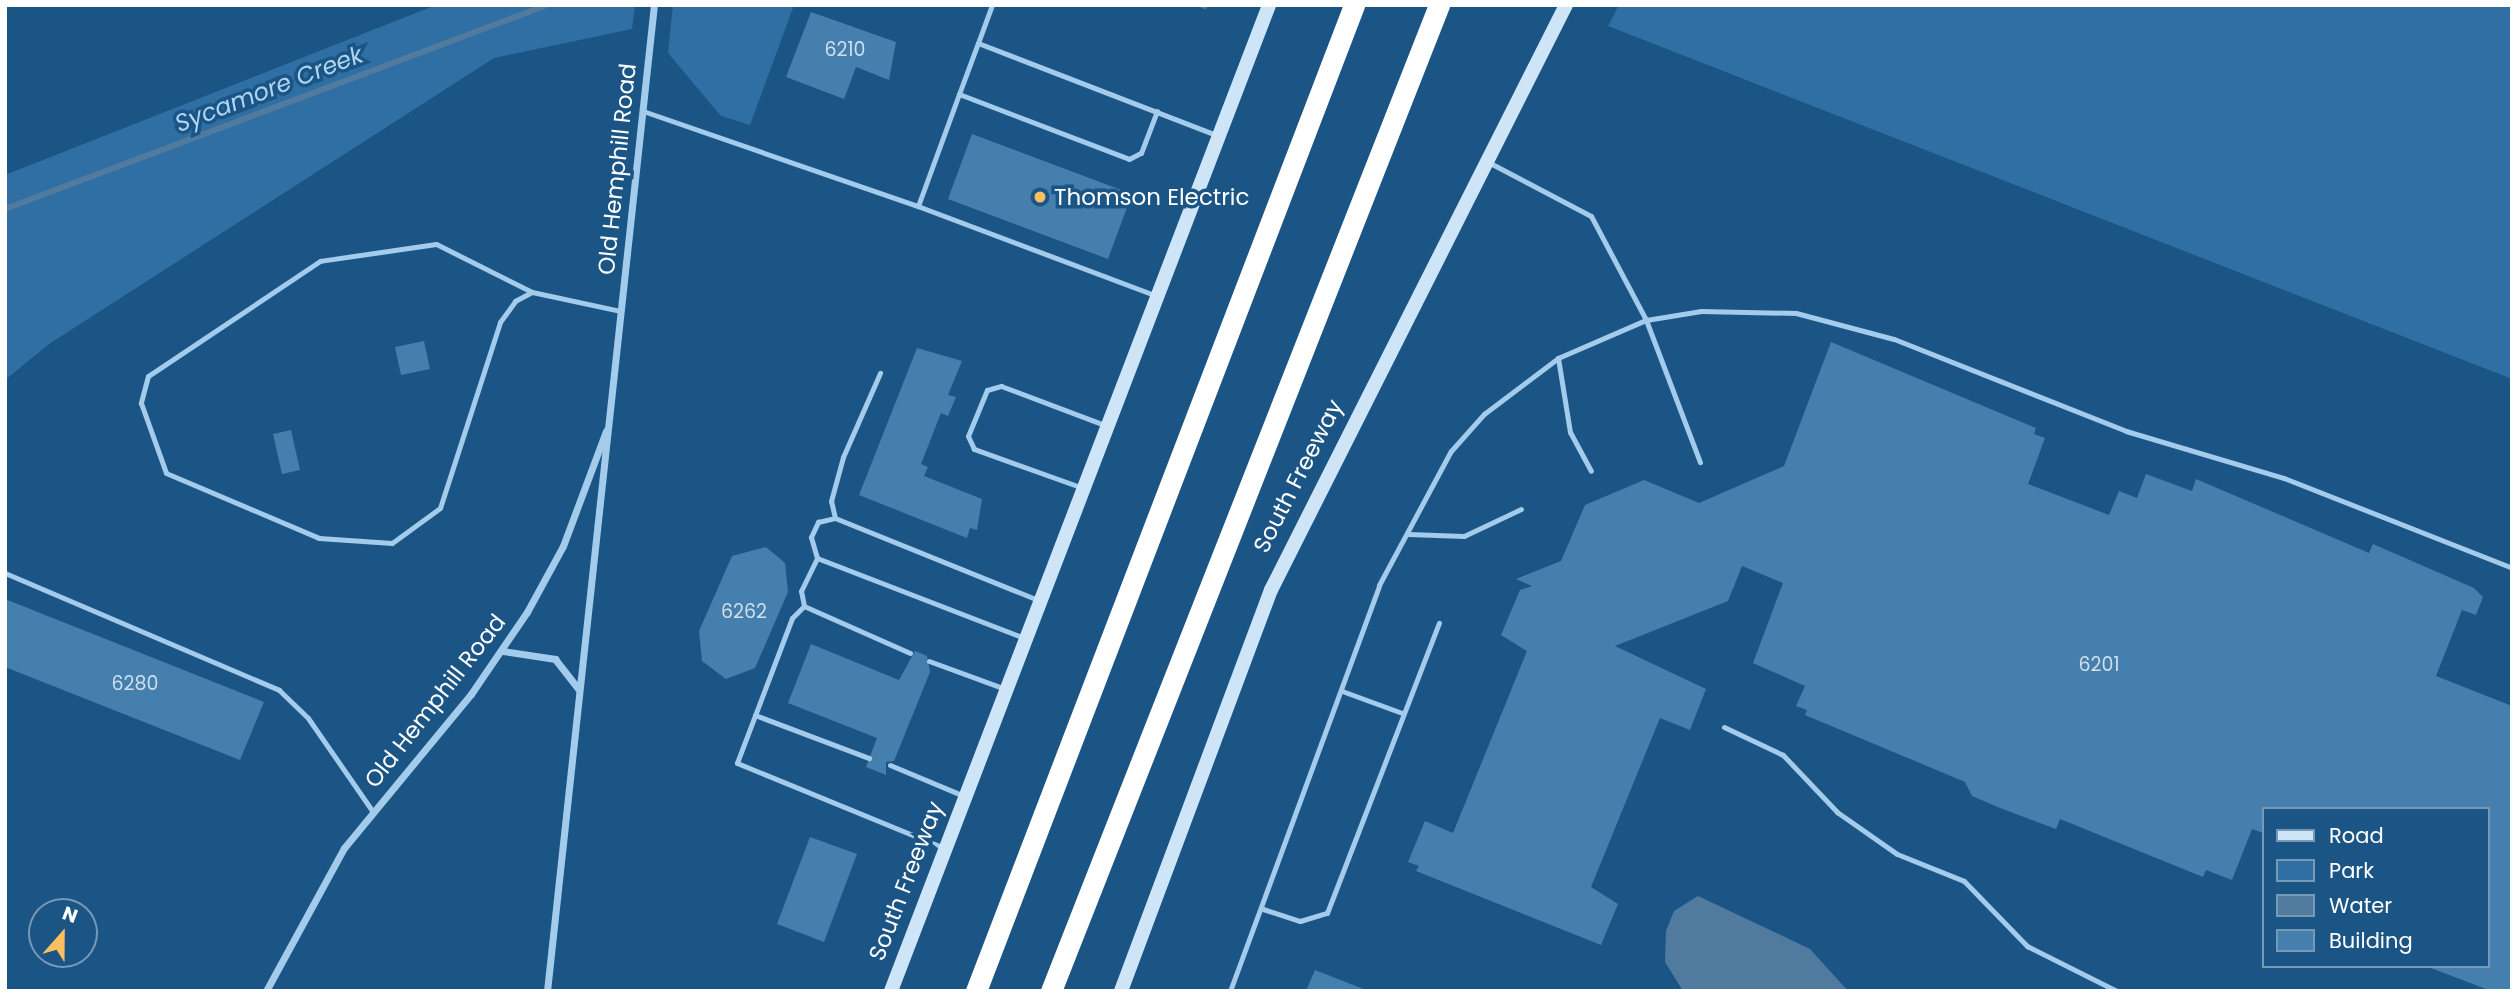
<!DOCTYPE html>
<style>
body{margin:0}
#map{position:relative;width:2517px;height:996px;overflow:hidden;background:#1b5585;font-family:Poppins,sans-serif}
div>[style]{position:absolute}
.green>*{inset:0;background:#2f6fa3}
.water>*{inset:0;background:#517b9e}
.stream>*{height:6px;margin:-3px;padding:0 3px;transform-origin:3px;border-radius:3px;background:#517b9e}
.building>*{inset:0;background:#447fae}
.lane>*{height:5px;margin:-2.5px;padding:0 2.5px;transform-origin:2.5px;border-radius:2.5px;background:#a3cbeb}
.street>*{height:7px;margin:-3.5px;padding:0 3.5px;transform-origin:3.5px;border-radius:3.5px;background:#a3cbeb}
.secondary>*{height:14px;margin:-7px;padding:0 7px;transform-origin:7px;border-radius:7px;background:#cee5f8}
.highway>*{height:21px;margin:-10.5px;padding:0 10.5px;transform-origin:10.5px;border-radius:10.5px;background:#fff}
.dots>*{width:19px;height:19px;translate:-50% -50%;box-sizing:border-box;border:4px solid #1b5585;border-radius:50%}
span{translate:-50% -50%;white-space:nowrap;text-align:center;line-height:1.15;-webkit-text-stroke:7px #1b5585;paint-order:stroke}
.number-label{font-size:19px;color:#d0dfeb}
.number-label span{-webkit-text-stroke-width:0}
.street-label{font-size:23px;color:#fff}
.poi-label{font-size:23px;color:#fff}
.left{translate:0 -50%;text-align:left}
.water-label{font-size:24px;color:#aed5f3;font-style:italic}
.frame{position:absolute;inset:0;border:7px solid #fff;pointer-events:none}
.legend{position:absolute;left:2262px;top:807px;width:228px;height:161px;box-sizing:border-box;background:#1b5585;border:2px solid #7699b6;margin:0;padding:9px 12px;list-style:none;font-size:21px;color:#fff}
.legend li{display:flex;align-items:center;gap:14px;height:35px}
.legend b{width:35px;border:2px solid #7699b6}
.north{position:absolute;left:28px;top:898px;width:70px;height:70px;box-sizing:border-box;background:#1b5585;border:2px solid #7699b6;border-radius:50%;rotate:21deg;font-size:19px;font-weight:700;line-height:28px;text-align:center;color:#fff}
.north::after{content:'';display:block;margin:auto;width:24px;height:32px;background:#fcbf60;clip-path:polygon(50% 0,100% 100%,50% 72%,0 100%)}
</style>
<div id="map">
<div class="green">
<div style="clip-path:polygon(436px 5px,635px 5px,632px 29px,494px 58px,49px 344px,5px 380px,5px 175px)"></div>
<div style="clip-path:polygon(673px 5px,794px 5px,750px 125px,721px 116px,668px 53px)"></div>
<div style="clip-path:polygon(1619px 5px,2512px 5px,2512px 379px,1608px 26px)"></div>
</div>
<div class="water">
<div style="clip-path:polygon(1698px 896px,1810px 949px,1848px 991px,1683px 991px,1665px 962px,1666px 931px,1674px 911px)"></div>
</div>
<div class="stream">
<div style="left:1203px;top:5px;width:2px;rotate:27deg"></div>
<div style="left:5px;top:209px;width:579px;rotate:-20.63deg"></div>
</div>
<div class="building">
<div style="clip-path:polygon(811px 12px,896px 42px,889px 80px,856px 67px,844px 99px,786px 77px)"></div>
<div style="clip-path:polygon(972px 134px,1132px 194px,1108px 259px,948px 199px)"></div>
<div style="clip-path:polygon(424px 341px,430px 369px,401px 375px,395px 347px)"></div>
<div style="clip-path:polygon(1831px 342px,2036px 428px,2034px 434px,2045px 438px,2028px 484px,2109px 515px,2119px 491px,2137px 498px,2146px 474px,2192px 491px,2196px 479px,2369px 553px,2373px 544px,2474px 588px,2483px 597px,2476px 615px,2462px 610px,2436px 676px,2512px 706px,2512px 991px,2491px 991px,2431px 968px,2487px 966px,2487px 809px,2263px 809px,2263px 833px,2252px 829px,2232px 880px,2206px 870px,2203px 877px,2060px 819px,2056px 829px,2000px 808px,1972px 796px,1965px 782px,1805px 715px,1807px 710px,1796px 706px,1805px 686px,1753px 663px,1783px 583px,1742px 566px,1728px 601px,1615px 646px,1706px 689px,1690px 730px,1660px 718px,1591px 887px,1618px 904px,1601px 945px,1416px 871px,1419px 866px,1408px 862px,1425px 821px,1453px 833px,1527px 651px,1501px 635px,1520px 590px,1532px 586px,1516px 579px,1561px 561px,1585px 505px,1644px 480px,1699px 503px,1784px 466px)"></div>
<div style="clip-path:polygon(917px 348px,962px 361px,948px 395px,956px 397px,948px 416px,941px 413px,921px 464px,928px 467px,924px 476px,982px 499px,977px 530px,970px 528px,967px 538px,859px 495px)"></div>
<div style="clip-path:polygon(291px 430px,300px 470px,282px 474px,273px 434px)"></div>
<div style="clip-path:polygon(766px 547px,785px 563px,788px 592px,755px 668px,726px 679px,702px 661px,699px 631px,732px 556px)"></div>
<div style="clip-path:polygon(5px 599px,264px 702px,240px 760px,5px 667px)"></div>
<div style="clip-path:polygon(811px 644px,899px 680px,915px 651px,927px 656px,930px 672px,894px 761px,886px 762px,886px 775px,866px 767px,877px 738px,788px 703px)"></div>
<div style="clip-path:polygon(810px 837px,857px 854px,824px 942px,777px 924px)"></div>
<div style="clip-path:polygon(1315px 970px,1366px 990px,1366px 991px,1306px 991px)"></div>
</div>
<div class="lane">
<div style="left:978px;top:43px;width:40px;rotate:-69.8deg"></div>
<div style="left:959px;top:94px;width:182px;rotate:20.9deg"></div>
<div style="left:1129px;top:159px;width:13px;rotate:-27deg"></div>
<div style="left:1141px;top:153px;width:45px;rotate:-69.1deg"></div>
<div style="left:643px;top:111px;width:291px;rotate:19.1deg"></div>
<div style="left:1490px;top:163px;width:114px;rotate:27.7deg"></div>
<div style="left:1591px;top:216px;width:118px;rotate:62.1deg"></div>
<div style="left:1646px;top:320px;width:152px;rotate:69.2deg"></div>
<div style="left:532px;top:292px;width:107px;rotate:-153.4deg"></div>
<div style="left:436px;top:244px;width:117px;rotate:171.7deg"></div>
<div style="left:320px;top:261px;width:207px;rotate:146.2deg"></div>
<div style="left:148px;top:376px;width:28px;rotate:105deg"></div>
<div style="left:141px;top:403px;width:74px;rotate:70.3deg"></div>
<div style="left:166px;top:473px;width:166px;rotate:23deg"></div>
<div style="left:319px;top:538px;width:73px;rotate:3.9deg"></div>
<div style="left:392px;top:543px;width:59px;rotate:-36.1deg"></div>
<div style="left:440px;top:508px;width:195px;rotate:-72.1deg"></div>
<div style="left:500px;top:322px;width:26px;rotate:-54deg"></div>
<div style="left:515px;top:301px;width:19px;rotate:-28deg"></div>
<div style="left:532px;top:292px;width:91px;rotate:12.1deg"></div>
<div style="left:1157px;top:296px;width:255px;rotate:-159.4deg"></div>
<div style="left:918px;top:206px;width:119px;rotate:-69.9deg"></div>
<div style="left:959px;top:94px;width:54px;rotate:-69.6deg"></div>
<div style="left:978px;top:43px;width:255px;rotate:21.1deg"></div>
<div style="left:1558px;top:358px;width:75px;rotate:80.8deg"></div>
<div style="left:1570px;top:432px;width:44px;rotate:61.7deg"></div>
<div style="left:1083px;top:488px;width:116px;rotate:-160.3deg"></div>
<div style="left:974px;top:449px;width:14px;rotate:-115deg"></div>
<div style="left:968px;top:436px;width:50px;rotate:-67.6deg"></div>
<div style="left:987px;top:390px;width:15px;rotate:-16deg"></div>
<div style="left:1001px;top:386px;width:111px;rotate:20.6deg"></div>
<div style="left:835px;top:518px;width:17px;rotate:-103deg"></div>
<div style="left:831px;top:501px;width:46px;rotate:-74.7deg"></div>
<div style="left:843px;top:457px;width:92px;rotate:-66.2deg"></div>
<div style="left:1408px;top:534px;width:56px;rotate:2deg"></div>
<div style="left:1464px;top:536px;width:63px;rotate:-25.3deg"></div>
<div style="left:817px;top:558px;width:22px;rotate:-106deg"></div>
<div style="left:811px;top:537px;width:17px;rotate:-65deg"></div>
<div style="left:818px;top:522px;width:17px;rotate:-13deg"></div>
<div style="left:835px;top:518px;width:219px;rotate:22deg"></div>
<div style="left:5px;top:573px;width:298px;rotate:23.1deg"></div>
<div style="left:279px;top:690px;width:40px;rotate:44deg"></div>
<div style="left:308px;top:718px;width:114px;rotate:55.3deg"></div>
<div style="left:804px;top:606px;width:17px;rotate:135deg"></div>
<div style="left:792px;top:618px;width:155px;rotate:110.8deg"></div>
<div style="left:737px;top:763px;width:224px;rotate:22.3deg"></div>
<div style="left:910px;top:653px;width:116px;rotate:-156.1deg"></div>
<div style="left:804px;top:606px;width:15px;rotate:-101deg"></div>
<div style="left:801px;top:591px;width:37px;rotate:-64deg"></div>
<div style="left:817px;top:558px;width:222px;rotate:21.1deg"></div>
<div style="left:929px;top:661px;width:81px;rotate:20.2deg"></div>
<div style="left:1342px;top:691px;width:64px;rotate:20.1deg"></div>
<div style="left:755px;top:715px;width:122px;rotate:20.7deg"></div>
<div style="left:1724px;top:727px;width:65px;rotate:25.4deg"></div>
<div style="left:1783px;top:755px;width:79px;rotate:46.5deg"></div>
<div style="left:1837px;top:812px;width:73px;rotate:35deg"></div>
<div style="left:1897px;top:854px;width:72px;rotate:21.9deg"></div>
<div style="left:1964px;top:881px;width:91px;rotate:45.9deg"></div>
<div style="left:2027px;top:946px;width:101px;rotate:26.6deg"></div>
<div style="left:890px;top:765px;width:80px;rotate:22.7deg"></div>
<div style="left:1263px;top:909px;width:39px;rotate:18deg"></div>
<div style="left:1300px;top:921px;width:28px;rotate:-17deg"></div>
<div style="left:1327px;top:913px;width:311px;rotate:-68.9deg"></div>
<div style="left:1230px;top:991px;width:432px;rotate:-69.8deg"></div>
<div style="left:1379px;top:585px;width:152px;rotate:-61.8deg"></div>
<div style="left:1451px;top:451px;width:50px;rotate:-48.3deg"></div>
<div style="left:1484px;top:414px;width:93px;rotate:-37.1deg"></div>
<div style="left:1558px;top:358px;width:96px;rotate:-23.4deg"></div>
<div style="left:1646px;top:320px;width:56px;rotate:-9.3deg"></div>
<div style="left:1701px;top:311px;width:95px;rotate:1.2deg"></div>
<div style="left:1796px;top:313px;width:101px;rotate:14.9deg"></div>
<div style="left:1894px;top:339px;width:250px;rotate:21.6deg"></div>
<div style="left:2126px;top:431px;width:165px;rotate:16.6deg"></div>
<div style="left:2284px;top:478px;width:245px;rotate:21.5deg"></div>
</div>
<div class="street">
<div style="left:503px;top:651px;width:53px;rotate:8.7deg"></div>
<div style="left:555px;top:659px;width:39px;rotate:52deg"></div>
<div style="left:266px;top:991px;width:163px;rotate:-61.4deg"></div>
<div style="left:344px;top:848px;width:200px;rotate:-50.5deg"></div>
<div style="left:471px;top:694px;width:99px;rotate:-55.7deg"></div>
<div style="left:527px;top:612px;width:75px;rotate:-61.4deg"></div>
<div style="left:563px;top:546px;width:123px;rotate:-69.5deg"></div>
<div style="left:547px;top:991px;width:992px;rotate:-83.81deg"></div>
</div>
<div class="secondary">
<div style="left:891px;top:991px;width:1056px;rotate:-69.02deg"></div>
<div style="left:1121px;top:991px;width:428px;rotate:-69.5deg"></div>
<div style="left:1271px;top:590px;width:655px;rotate:-63.24deg"></div>
</div>
<div class="highway">
<div style="left:976px;top:991px;width:1056px;rotate:-69.02deg"></div>
<div style="left:1051px;top:991px;width:1060px;rotate:-68.52deg"></div>
</div>
<div class="dots">
<div style="left:1040px;top:197px;background:#fcbf60"></div>
</div>
<div class="number-label">
<span style="left:845px;top:50px">6210</span>
<span style="left:744px;top:612px">6262</span>
<span style="left:2099px;top:665px">6201</span>
<span style="left:135px;top:684px">6280</span>
</div>
<div class="street-label">
<span style="left:617px;top:169px;rotate:-84deg">Old Hemphill Road</span>
<span style="left:1298px;top:476px;rotate:-63deg">South Freeway</span>
<span style="left:435px;top:701px;rotate:-52deg">Old Hemphill Road</span>
<span style="left:906px;top:881px;rotate:-69deg">South Freeway</span>
</div>
<div class="poi-label">
<span class="left" style="left:1054px;top:197px">Thomson Electric</span>
</div>
<div class="water-label">
<span style="left:269px;top:89px;rotate:-21deg">Sycamore Creek</span>
</div>
<div class="frame"></div>
<ul class="legend">
<li><b style="height:9px;background:#cee5f8"></b>Road</li>
<li><b style="height:19px;background:#2f6fa3"></b>Park</li>
<li><b style="height:19px;background:#517b9e"></b>Water</li>
<li><b style="height:19px;background:#447fae"></b>Building</li>
</ul>
<div class="north">N</div>
</div>
